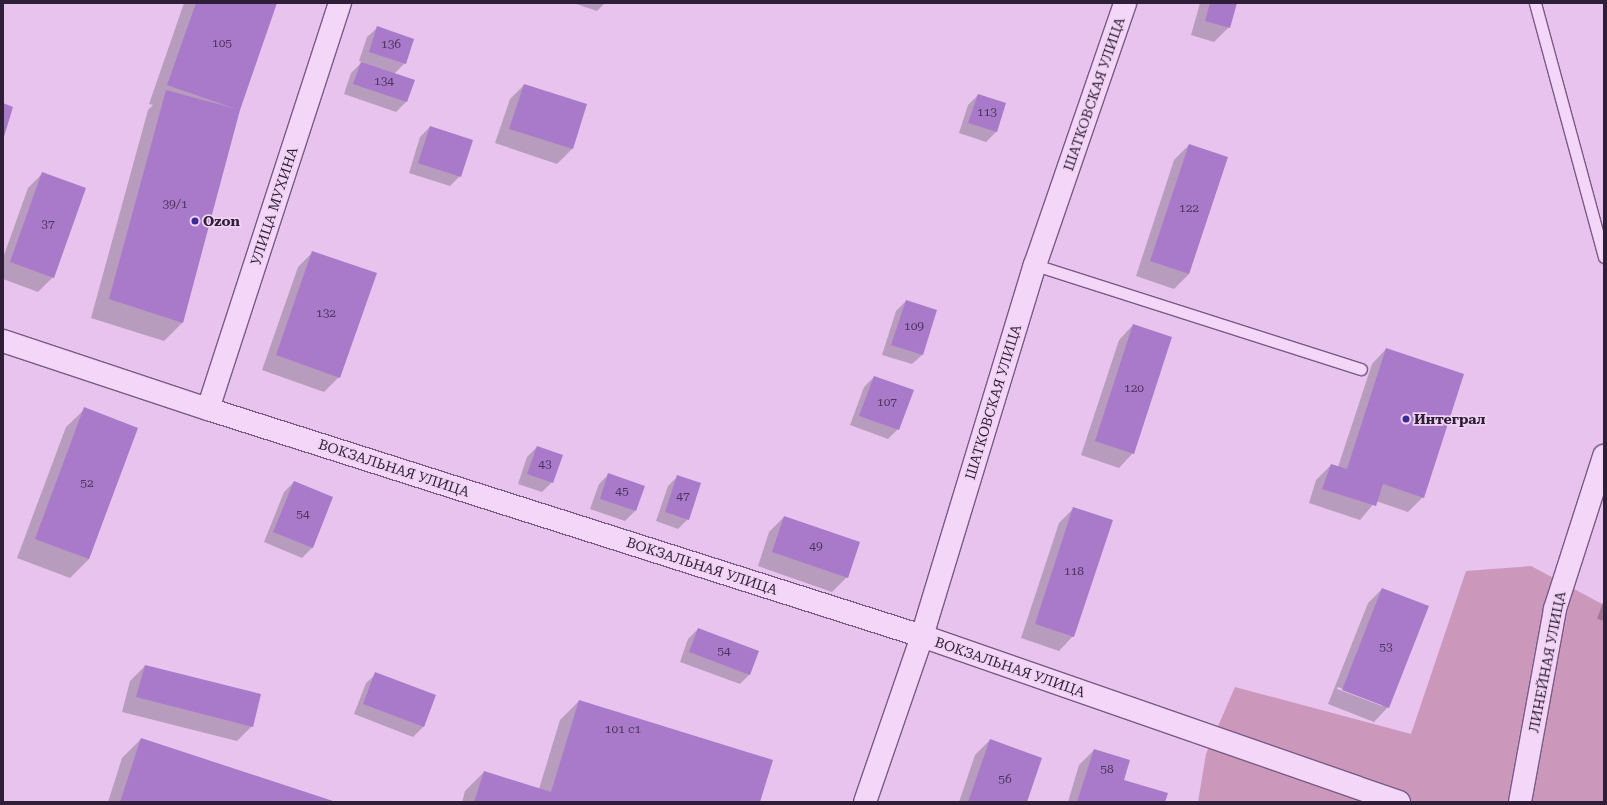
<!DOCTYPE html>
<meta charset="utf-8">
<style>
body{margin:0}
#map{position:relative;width:1607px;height:805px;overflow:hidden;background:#e7c3ed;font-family:"Roboto Serif",serif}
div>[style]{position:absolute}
.green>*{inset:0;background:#cb98bc}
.shadow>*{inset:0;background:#0003}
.building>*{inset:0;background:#a97aca}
.roads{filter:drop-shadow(1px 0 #795a87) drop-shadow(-1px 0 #795a87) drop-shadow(0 1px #795a87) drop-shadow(0 -1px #795a87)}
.service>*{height:11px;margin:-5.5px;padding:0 5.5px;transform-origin:5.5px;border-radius:5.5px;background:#f3d6f8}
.minor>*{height:22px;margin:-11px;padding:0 11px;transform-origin:11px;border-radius:11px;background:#f3d6f8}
.dots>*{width:11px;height:11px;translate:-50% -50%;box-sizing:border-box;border:2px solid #f0d3f4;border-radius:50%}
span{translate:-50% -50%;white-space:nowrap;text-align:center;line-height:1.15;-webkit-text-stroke:3.5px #f0d3f4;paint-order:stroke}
.number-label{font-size:12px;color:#4d355c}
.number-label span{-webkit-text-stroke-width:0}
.street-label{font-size:14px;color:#2e1e37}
.poi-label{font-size:14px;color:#2e1e37;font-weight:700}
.left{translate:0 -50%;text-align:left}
.frame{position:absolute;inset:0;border:4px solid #2e1e37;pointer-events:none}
</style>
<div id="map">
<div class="green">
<div style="clip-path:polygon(1531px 566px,1604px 605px,1604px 802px,1198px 802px,1206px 754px,1235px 687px,1411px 734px,1466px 571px)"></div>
</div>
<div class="shadow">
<div style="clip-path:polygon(184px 3px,274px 3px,239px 110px,183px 322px,164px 341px,91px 318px,148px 110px,153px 105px,149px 104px)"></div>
<div style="clip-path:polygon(573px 3px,605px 3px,597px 11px)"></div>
<div style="clip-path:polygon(1200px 3px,1236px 3px,1229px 27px,1214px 42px,1191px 35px)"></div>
<div style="clip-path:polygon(377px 28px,405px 63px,394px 74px,413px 80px,406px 102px,396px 112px,344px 94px,351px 73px,362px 62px,359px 61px,367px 37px)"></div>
<div style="clip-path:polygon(524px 85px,586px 105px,572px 149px,557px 164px,495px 143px,510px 99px)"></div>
<div style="clip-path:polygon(978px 95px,1005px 104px,996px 132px,986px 142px,959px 133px,968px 105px)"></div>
<div style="clip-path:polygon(430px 127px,460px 176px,450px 186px,409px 173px,420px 137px)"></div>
<div style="clip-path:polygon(1189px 145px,1227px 158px,1189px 274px,1174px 289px,1136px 276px,1174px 160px)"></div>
<div style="clip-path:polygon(43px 173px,53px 277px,38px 292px,3px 279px,3px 258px,28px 188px)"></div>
<div style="clip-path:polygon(313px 252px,339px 377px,324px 392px,262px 370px,298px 267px)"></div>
<div style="clip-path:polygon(906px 301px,922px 355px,912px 364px,882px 355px,896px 311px)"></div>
<div style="clip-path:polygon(1133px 325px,1133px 453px,1119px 468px,1081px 455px,1119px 340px)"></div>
<div style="clip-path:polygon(1386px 349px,1423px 497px,1408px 512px,1376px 501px,1360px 520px,1309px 503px,1316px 480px,1331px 465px,1338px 467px,1372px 364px)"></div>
<div style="clip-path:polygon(874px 377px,898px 429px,888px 439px,850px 425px,864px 387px)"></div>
<div style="clip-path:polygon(85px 409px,137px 428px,89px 559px,70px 578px,17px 558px,66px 427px)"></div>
<div style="clip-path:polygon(537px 447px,552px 482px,542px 492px,518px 484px,527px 457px)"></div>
<div style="clip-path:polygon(609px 474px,635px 511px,625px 521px,590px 509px,599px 484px)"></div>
<div style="clip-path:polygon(678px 476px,688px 519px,678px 529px,656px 521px,668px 486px)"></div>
<div style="clip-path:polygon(294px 482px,332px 498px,312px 548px,302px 558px,264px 542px,284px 492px)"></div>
<div style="clip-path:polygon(1074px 508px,1073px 636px,1059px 651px,1021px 638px,1059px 523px)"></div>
<div style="clip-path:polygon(784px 517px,847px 577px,832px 592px,758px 566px,769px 532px)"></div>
<div style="clip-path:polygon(evenodd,1382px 589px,1388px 707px,1374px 722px,1328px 704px,1368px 603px,1382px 589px,1338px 687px,1382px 704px,1382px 706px,1337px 689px,1338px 687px)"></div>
<div style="clip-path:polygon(1604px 599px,1604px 621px,1597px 619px)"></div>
<div style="clip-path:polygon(698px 629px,750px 674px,740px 684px,680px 662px,688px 639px)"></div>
<div style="clip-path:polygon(145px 666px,252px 726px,237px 741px,122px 712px,130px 681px)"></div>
<div style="clip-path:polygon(376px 674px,435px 696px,423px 727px,413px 737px,354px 714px,366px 683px)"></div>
<div style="clip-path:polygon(579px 701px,759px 802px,462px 802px,465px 791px,484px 772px,539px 789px,560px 720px)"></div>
<div style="clip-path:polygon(141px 739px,334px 802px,108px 802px,122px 758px)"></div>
<div style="clip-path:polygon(990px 740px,1026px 802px,959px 802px,975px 755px)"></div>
<div style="clip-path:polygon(1094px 750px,1123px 780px,1164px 802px,1068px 802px,1079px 765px)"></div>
</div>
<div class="building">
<div style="clip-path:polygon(196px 3px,277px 3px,240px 110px,183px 323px,109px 299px,166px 90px,236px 109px,167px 85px)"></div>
<div style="clip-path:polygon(1210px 3px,1237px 3px,1230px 28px,1205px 21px)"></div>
<div style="clip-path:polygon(377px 26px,414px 39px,406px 64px,369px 52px)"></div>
<div style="clip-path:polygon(361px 62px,415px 80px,407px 102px,353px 84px)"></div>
<div style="clip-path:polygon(524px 84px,587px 104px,573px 149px,509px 129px)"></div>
<div style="clip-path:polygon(978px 94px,1006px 103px,997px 132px,968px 123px)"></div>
<div style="clip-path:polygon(3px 103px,13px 107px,3px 140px)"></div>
<div style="clip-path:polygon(430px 126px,473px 140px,461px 177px,418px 163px)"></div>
<div style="clip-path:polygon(1189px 144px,1228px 157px,1189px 274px,1150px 261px)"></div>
<div style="clip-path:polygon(42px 172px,86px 188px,54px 278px,10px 262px)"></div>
<div style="clip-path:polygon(312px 251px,377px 273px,340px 378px,276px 355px)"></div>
<div style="clip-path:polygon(906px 300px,937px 310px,923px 355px,891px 345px)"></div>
<div style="clip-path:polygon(1133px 324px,1172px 337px,1134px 454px,1095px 441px)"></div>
<div style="clip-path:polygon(1386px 348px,1464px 374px,1424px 498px,1383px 484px,1376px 506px,1322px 489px,1331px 464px,1347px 469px)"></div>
<div style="clip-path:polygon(874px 376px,914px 390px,899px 430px,859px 416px)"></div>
<div style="clip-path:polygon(84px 407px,138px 428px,89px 559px,35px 539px)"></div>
<div style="clip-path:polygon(537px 446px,563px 455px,553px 483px,527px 474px)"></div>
<div style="clip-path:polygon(608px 473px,645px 486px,636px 511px,600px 499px)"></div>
<div style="clip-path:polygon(677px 475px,701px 483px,689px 520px,665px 512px)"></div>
<div style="clip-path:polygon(294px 481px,333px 497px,313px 548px,273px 532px)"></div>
<div style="clip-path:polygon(1073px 507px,1113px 520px,1074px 637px,1035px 624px)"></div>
<div style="clip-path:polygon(784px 516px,860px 542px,848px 578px,772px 552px)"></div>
<div style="clip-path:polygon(1382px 588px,1429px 606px,1389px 708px,1342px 690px)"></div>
<div style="clip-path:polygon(698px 628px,759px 651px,750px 675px,689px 652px)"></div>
<div style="clip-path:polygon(145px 665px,261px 694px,253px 727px,136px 697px)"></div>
<div style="clip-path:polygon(375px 672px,436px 695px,424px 727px,363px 704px)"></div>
<div style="clip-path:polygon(579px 700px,773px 760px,760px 802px,474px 802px,484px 771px,551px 792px)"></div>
<div style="clip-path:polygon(141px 738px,336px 802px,120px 802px)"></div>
<div style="clip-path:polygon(990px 739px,1042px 758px,1027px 802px,968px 802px)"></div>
<div style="clip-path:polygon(1094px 749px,1130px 760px,1124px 780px,1168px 793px,1165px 802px,1077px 802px)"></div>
</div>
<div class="roads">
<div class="service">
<div style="left:1535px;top:3px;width:263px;rotate:74.8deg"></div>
<div style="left:1035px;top:265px;width:342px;rotate:17.7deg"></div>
</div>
<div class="minor">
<div style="left:3px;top:341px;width:216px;rotate:18.4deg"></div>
<div style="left:208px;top:409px;width:749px;rotate:17.64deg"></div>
<div style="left:922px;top:636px;width:505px;rotate:19.19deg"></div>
<div style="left:208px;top:409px;width:427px;rotate:-72deg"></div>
<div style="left:865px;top:802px;width:176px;rotate:-71deg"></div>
<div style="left:922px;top:636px;width:388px;rotate:-73.1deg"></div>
<div style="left:1035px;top:265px;width:277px;rotate:-71deg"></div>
<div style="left:1520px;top:802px;width:196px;rotate:-79.7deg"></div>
<div style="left:1555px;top:609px;width:161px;rotate:-72.2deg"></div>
</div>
</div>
<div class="dots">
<div style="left:195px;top:221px;background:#3c2c94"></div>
<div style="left:1406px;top:419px;background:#3c2c94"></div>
</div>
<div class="number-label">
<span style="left:222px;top:44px">105</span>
<span style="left:391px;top:45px">136</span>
<span style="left:384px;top:82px">134</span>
<span style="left:987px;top:113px">113</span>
<span style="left:175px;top:205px">39/1</span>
<span style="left:1189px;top:209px">122</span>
<span style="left:48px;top:225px">37</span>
<span style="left:326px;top:314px">132</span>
<span style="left:914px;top:327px">109</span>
<span style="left:1134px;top:389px">120</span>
<span style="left:887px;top:403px">107</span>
<span style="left:545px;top:465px">43</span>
<span style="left:87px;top:484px">52</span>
<span style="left:622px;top:492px">45</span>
<span style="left:683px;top:497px">47</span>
<span style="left:303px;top:515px">54</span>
<span style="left:816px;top:547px">49</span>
<span style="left:1074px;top:572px">118</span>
<span style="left:1386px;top:648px">53</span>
<span style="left:724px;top:652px">54</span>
<span style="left:623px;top:730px">101 с1</span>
<span style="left:1107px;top:770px">58</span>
<span style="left:1005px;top:780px">56</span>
</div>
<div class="street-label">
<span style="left:1094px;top:94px;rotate:-71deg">ШАТКОВСКАЯ УЛИЦА</span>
<span style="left:274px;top:206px;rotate:-72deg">УЛИЦА МУХИНА</span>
<span style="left:993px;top:402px;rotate:-73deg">ШАТКОВСКАЯ УЛИЦА</span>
<span style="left:394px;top:468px;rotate:18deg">ВОКЗАЛЬНАЯ УЛИЦА</span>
<span style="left:702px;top:566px;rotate:18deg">ВОКЗАЛЬНАЯ УЛИЦА</span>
<span style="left:1547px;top:662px;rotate:-79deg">ЛИНЕЙНАЯ УЛИЦА</span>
<span style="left:1010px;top:667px;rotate:19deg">ВОКЗАЛЬНАЯ УЛИЦА</span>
</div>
<div class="poi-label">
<span class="left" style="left:203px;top:221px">Ozon</span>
<span class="left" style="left:1414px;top:419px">Интеграл</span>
</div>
<div class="frame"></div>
</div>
